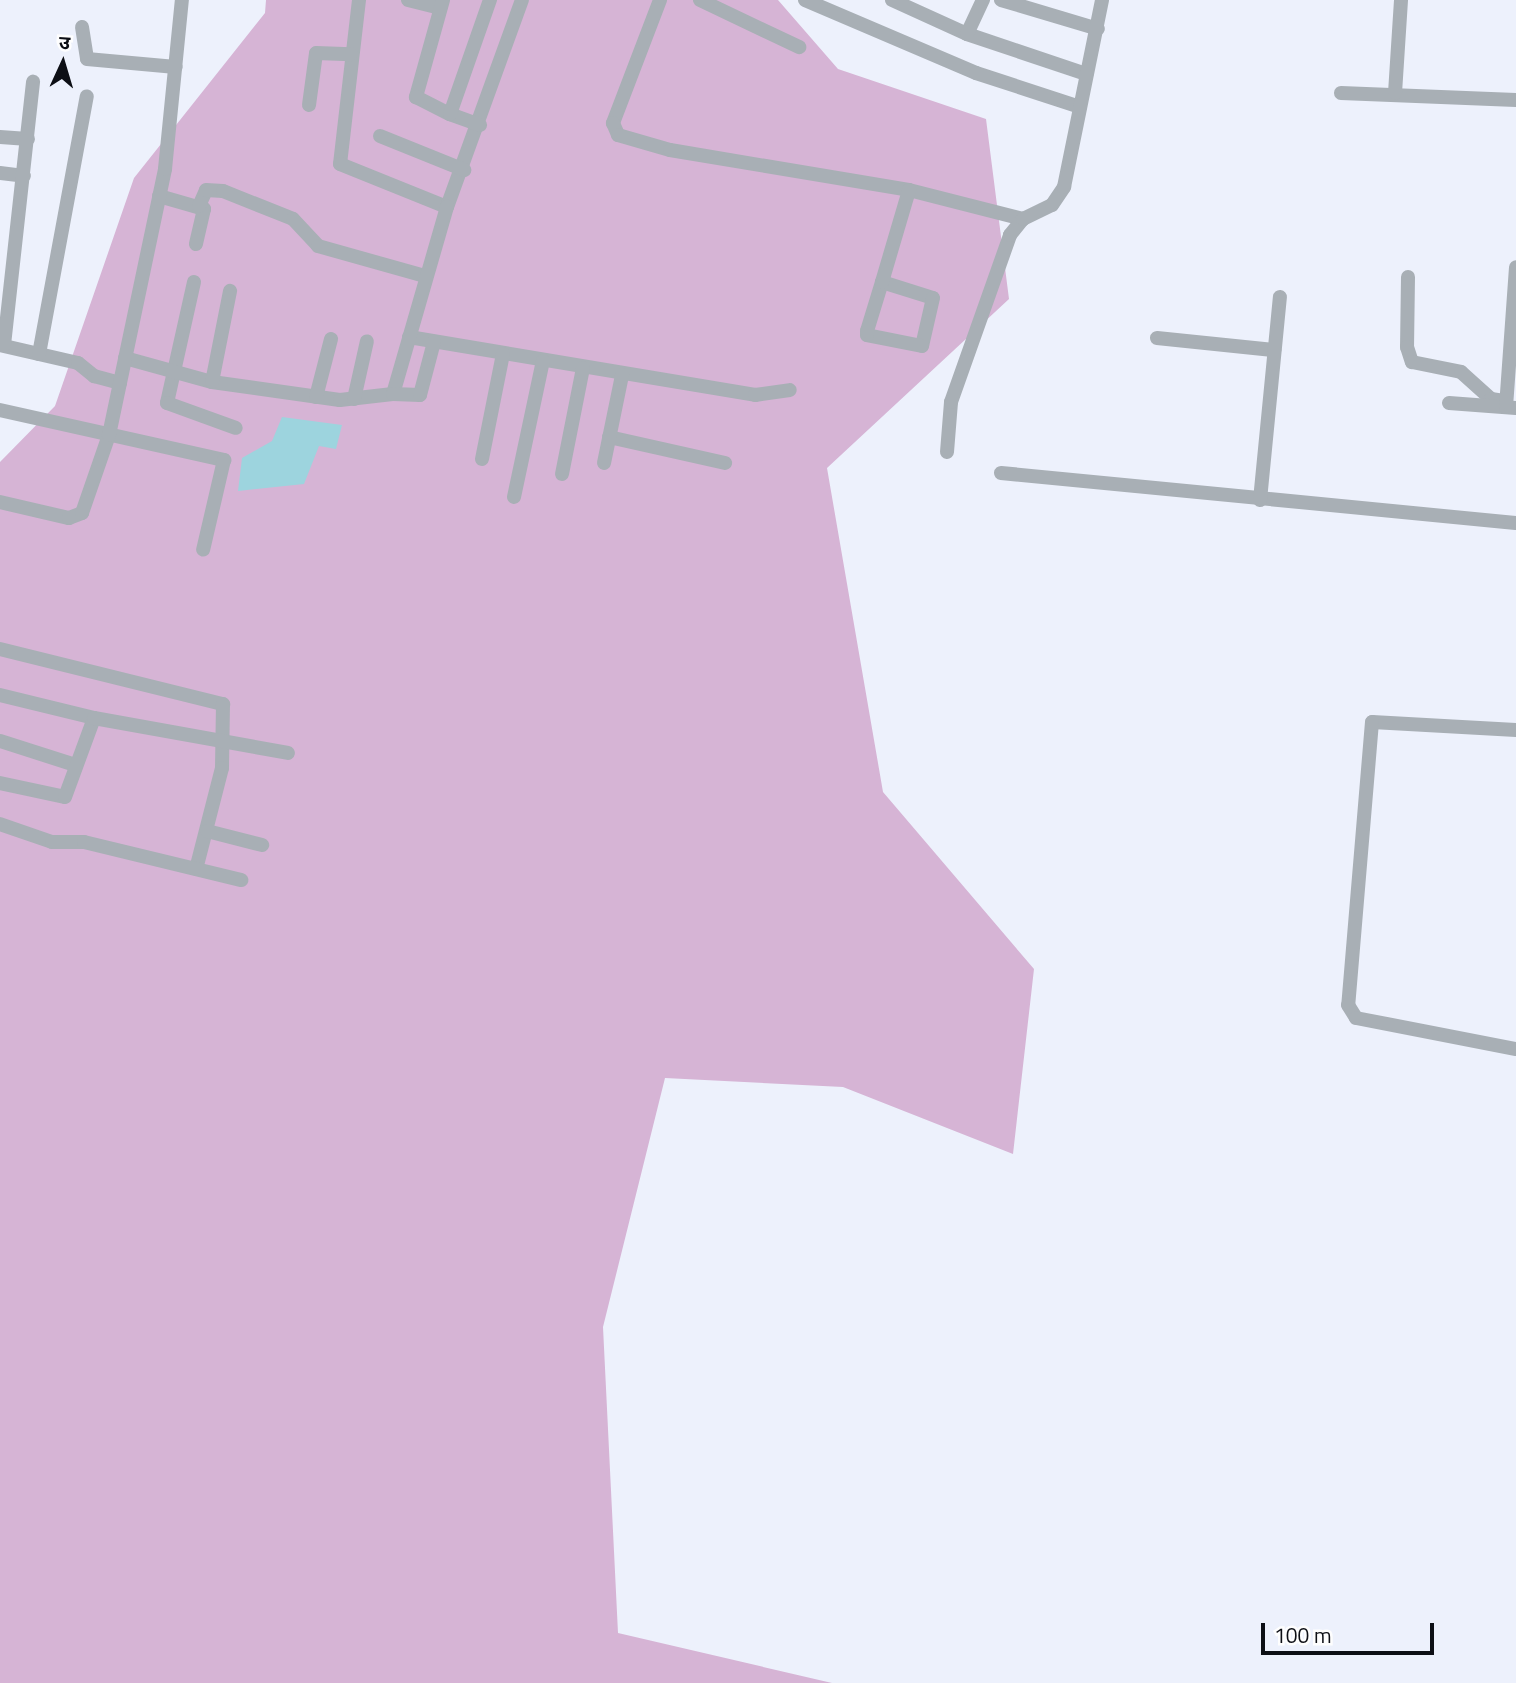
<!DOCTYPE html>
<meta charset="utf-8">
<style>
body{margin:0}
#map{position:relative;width:1516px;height:1683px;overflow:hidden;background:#edf1fc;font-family:"Titillium Web","Noto Sans Devanagari",sans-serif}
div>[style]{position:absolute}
.forest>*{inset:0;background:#d6b4d5}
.water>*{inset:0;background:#9dd4de}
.minor>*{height:14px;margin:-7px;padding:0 7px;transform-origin:7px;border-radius:7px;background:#a8afb5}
span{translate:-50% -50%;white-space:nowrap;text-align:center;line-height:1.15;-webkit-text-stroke:6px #fefefe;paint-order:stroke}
.north{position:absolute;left:28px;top:28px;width:70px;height:70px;-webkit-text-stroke:5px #fefefe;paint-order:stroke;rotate:4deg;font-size:19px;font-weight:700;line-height:28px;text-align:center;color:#0d0f15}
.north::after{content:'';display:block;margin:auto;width:24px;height:32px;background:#0d0f15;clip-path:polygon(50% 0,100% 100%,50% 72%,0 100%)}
.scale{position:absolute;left:1261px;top:1623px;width:173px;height:32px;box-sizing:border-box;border:4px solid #0d0f15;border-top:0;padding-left:9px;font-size:21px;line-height:24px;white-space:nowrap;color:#0d0f15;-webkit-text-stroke:5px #fefefe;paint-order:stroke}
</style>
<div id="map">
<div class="forest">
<div style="clip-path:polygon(266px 0,778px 0,838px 69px,986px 119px,1009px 299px,827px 468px,883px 792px,1034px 969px,1013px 1154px,843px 1087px,665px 1078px,603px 1327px,618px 1633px,832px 1683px,0 1683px,0 462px,55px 406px,134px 178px,265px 13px)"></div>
</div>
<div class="water">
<div style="clip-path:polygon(282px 417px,342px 425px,336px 449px,319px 446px,304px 484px,238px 491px,242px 458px,272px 441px)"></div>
</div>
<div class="minor">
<div style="left:359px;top:0;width:165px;rotate:96.6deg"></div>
<div style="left:340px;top:164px;width:115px;rotate:21.9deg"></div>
<div style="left:447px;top:207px;width:220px;rotate:-70.1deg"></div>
<div style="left:408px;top:0;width:33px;rotate:14deg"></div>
<div style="left:443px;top:0;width:101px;rotate:105.6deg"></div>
<div style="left:416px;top:97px;width:38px;rotate:27deg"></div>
<div style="left:660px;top:0;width:132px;rotate:110.9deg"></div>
<div style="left:613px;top:123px;width:13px;rotate:67deg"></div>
<div style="left:618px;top:135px;width:54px;rotate:16.1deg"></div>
<div style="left:670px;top:150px;width:242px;rotate:9.5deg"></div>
<div style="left:909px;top:190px;width:118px;rotate:14.3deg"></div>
<div style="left:700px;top:0;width:110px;rotate:25.4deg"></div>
<div style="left:805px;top:0;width:186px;rotate:23.1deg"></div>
<div style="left:976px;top:73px;width:109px;rotate:18.1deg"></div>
<div style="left:892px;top:0;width:82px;rotate:24.4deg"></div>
<div style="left:967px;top:34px;width:126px;rotate:18.6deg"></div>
<div style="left:1001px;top:0;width:101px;rotate:16.6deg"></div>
<div style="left:82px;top:27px;width:32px;rotate:81deg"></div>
<div style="left:87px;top:59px;width:89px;rotate:5.1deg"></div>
<div style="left:967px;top:34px;width:38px;rotate:-65deg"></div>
<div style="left:1341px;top:93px;width:175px;rotate:2.3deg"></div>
<div style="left:1395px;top:93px;width:93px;rotate:-86.3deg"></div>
<div style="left:309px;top:105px;width:52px;rotate:-82.3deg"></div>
<div style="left:316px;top:53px;width:35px;rotate:2deg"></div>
<div style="left:480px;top:125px;width:32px;rotate:-160deg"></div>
<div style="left:450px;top:114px;width:121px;rotate:-70.7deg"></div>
<div style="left:380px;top:136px;width:91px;rotate:22deg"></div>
<div style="left:0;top:137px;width:28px;rotate:4deg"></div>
<div style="left:0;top:173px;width:24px;rotate:7deg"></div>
<div style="left:159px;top:196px;width:47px;rotate:16.1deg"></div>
<div style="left:204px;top:209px;width:36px;rotate:103deg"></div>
<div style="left:199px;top:206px;width:17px;rotate:-66deg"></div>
<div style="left:206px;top:190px;width:17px;rotate:3deg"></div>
<div style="left:223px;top:191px;width:75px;rotate:21.8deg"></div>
<div style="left:293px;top:219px;width:37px;rotate:47deg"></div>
<div style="left:318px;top:246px;width:111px;rotate:15.7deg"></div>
<div style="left:1408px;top:277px;width:70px;rotate:90.8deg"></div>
<div style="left:1407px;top:347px;width:16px;rotate:72deg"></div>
<div style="left:1412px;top:362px;width:50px;rotate:11.5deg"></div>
<div style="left:1461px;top:372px;width:40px;rotate:42deg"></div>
<div style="left:1491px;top:399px;width:15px;rotate:8deg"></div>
<div style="left:194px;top:282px;width:124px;rotate:102.6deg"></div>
<div style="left:167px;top:403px;width:73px;rotate:19.9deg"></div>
<div style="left:882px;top:282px;width:53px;rotate:17.4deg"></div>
<div style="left:933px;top:298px;width:49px;rotate:102.9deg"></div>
<div style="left:922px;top:346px;width:56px;rotate:-168.7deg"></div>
<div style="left:867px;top:335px;width:4px;rotate:-90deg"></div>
<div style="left:867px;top:331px;width:51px;rotate:-73deg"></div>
<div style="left:882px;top:282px;width:96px;rotate:-73.6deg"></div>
<div style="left:409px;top:337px;width:351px;rotate:9.5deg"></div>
<div style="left:755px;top:395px;width:35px;rotate:-8deg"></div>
<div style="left:1157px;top:338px;width:118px;rotate:5.9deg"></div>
<div style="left:0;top:345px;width:80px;rotate:13deg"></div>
<div style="left:78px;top:363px;width:21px;rotate:39deg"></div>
<div style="left:94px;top:376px;width:27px;rotate:15deg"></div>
<div style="left:4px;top:345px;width:265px;rotate:-83.7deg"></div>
<div style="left:39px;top:354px;width:262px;rotate:-79.5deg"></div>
<div style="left:125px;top:358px;width:90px;rotate:15.4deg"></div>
<div style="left:212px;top:382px;width:129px;rotate:8deg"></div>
<div style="left:340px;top:400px;width:53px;rotate:-6.5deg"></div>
<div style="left:393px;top:394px;width:195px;rotate:-73.9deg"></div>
<div style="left:212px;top:382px;width:93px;rotate:-78.8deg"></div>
<div style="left:393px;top:394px;width:27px;rotate:2deg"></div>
<div style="left:420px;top:395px;width:55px;rotate:-75.2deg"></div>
<div style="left:316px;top:397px;width:60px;rotate:-75.5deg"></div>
<div style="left:354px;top:399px;width:59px;rotate:-77.4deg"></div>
<div style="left:1449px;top:403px;width:67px;rotate:4.3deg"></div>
<div style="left:1506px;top:407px;width:140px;rotate:-85.9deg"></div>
<div style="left:0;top:410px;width:230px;rotate:12.6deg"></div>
<div style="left:224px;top:460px;width:92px;rotate:103.1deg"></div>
<div style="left:609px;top:437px;width:119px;rotate:12.6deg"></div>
<div style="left:947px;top:452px;width:50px;rotate:-85.4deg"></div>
<div style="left:951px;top:402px;width:177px;rotate:-70.5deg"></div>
<div style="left:1010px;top:235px;width:21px;rotate:-51deg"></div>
<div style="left:1023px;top:219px;width:32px;rotate:-26deg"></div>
<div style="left:1052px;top:205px;width:22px;rotate:-56deg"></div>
<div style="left:1064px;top:187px;width:191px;rotate:-78.5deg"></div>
<div style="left:482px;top:459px;width:107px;rotate:-78.7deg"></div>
<div style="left:604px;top:463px;width:90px;rotate:-78.4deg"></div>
<div style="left:1001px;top:473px;width:517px;rotate:5.55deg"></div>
<div style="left:562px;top:474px;width:108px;rotate:-78.8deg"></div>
<div style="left:514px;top:497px;width:139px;rotate:-78deg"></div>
<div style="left:1260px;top:500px;width:204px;rotate:-84.4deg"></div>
<div style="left:0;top:502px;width:71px;rotate:13.1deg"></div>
<div style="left:69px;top:518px;width:14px;rotate:-21deg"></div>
<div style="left:82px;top:513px;width:83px;rotate:-70.9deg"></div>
<div style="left:109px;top:435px;width:272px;rotate:-78.1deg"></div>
<div style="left:165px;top:169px;width:170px;rotate:-84.3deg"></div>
<div style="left:0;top:649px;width:230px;rotate:13.9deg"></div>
<div style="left:223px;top:704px;width:64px;rotate:90.9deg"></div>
<div style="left:222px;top:768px;width:104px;rotate:104.4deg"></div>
<div style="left:0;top:695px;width:97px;rotate:13.7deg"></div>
<div style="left:1516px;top:730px;width:144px;rotate:-176.8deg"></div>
<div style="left:1372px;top:722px;width:284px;rotate:94.8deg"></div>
<div style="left:1348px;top:1005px;width:15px;rotate:58deg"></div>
<div style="left:1356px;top:1018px;width:163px;rotate:11deg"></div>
<div style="left:0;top:741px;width:79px;rotate:17.7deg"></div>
<div style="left:0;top:783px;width:66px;rotate:12.2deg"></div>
<div style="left:65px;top:797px;width:84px;rotate:-69.8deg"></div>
<div style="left:94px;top:718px;width:197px;rotate:10.2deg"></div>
<div style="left:0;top:824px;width:55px;rotate:19.1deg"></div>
<div style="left:52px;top:842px;width:32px"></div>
<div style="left:84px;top:842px;width:162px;rotate:13.6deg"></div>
<div style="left:207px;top:831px;width:57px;rotate:14.3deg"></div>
</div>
<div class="north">उ</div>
<div class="scale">100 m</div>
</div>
